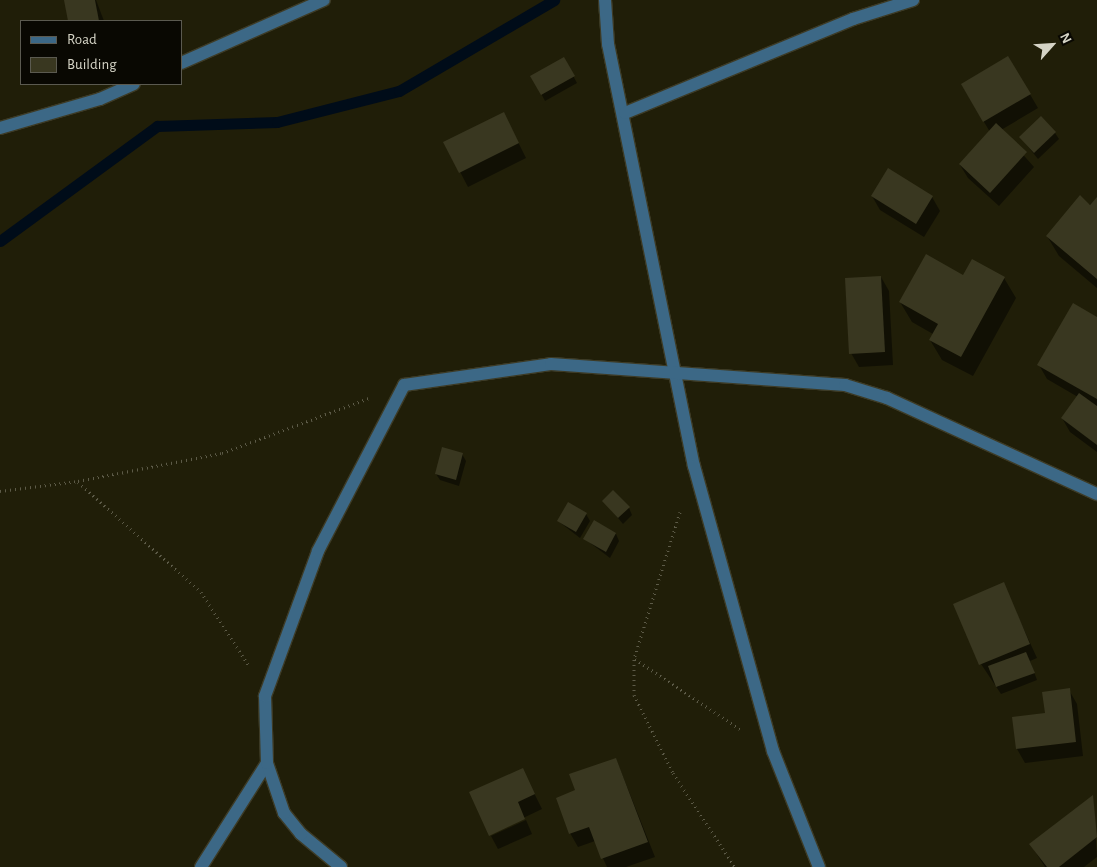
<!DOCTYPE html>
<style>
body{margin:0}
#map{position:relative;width:1097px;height:867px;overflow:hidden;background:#201e08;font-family:"Alegreya Sans",sans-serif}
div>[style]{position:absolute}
.shadow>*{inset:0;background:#0007}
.stream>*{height:11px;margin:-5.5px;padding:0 5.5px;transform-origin:5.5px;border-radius:5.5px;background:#000c19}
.building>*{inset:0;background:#393720}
.path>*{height:3px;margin-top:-1.5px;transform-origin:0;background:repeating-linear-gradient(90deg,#5d5b48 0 1px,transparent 0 5px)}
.roads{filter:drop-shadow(1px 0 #3d3b26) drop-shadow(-1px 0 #3d3b26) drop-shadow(0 1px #3d3b26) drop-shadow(0 -1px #3d3b26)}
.minor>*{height:12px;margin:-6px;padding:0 6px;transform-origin:6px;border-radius:6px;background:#3c6886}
span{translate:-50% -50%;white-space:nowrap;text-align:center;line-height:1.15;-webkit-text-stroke:4px #090802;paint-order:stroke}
.legend{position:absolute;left:20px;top:20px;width:162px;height:65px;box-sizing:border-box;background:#090802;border:1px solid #5b5a50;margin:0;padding:6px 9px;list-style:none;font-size:15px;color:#d5d4c6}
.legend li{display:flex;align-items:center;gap:10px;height:25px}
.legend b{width:25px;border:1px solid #5b5a50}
.north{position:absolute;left:1027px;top:20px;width:50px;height:50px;-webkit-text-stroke:4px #090802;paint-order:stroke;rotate:64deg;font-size:14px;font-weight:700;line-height:20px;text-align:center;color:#d5d4c6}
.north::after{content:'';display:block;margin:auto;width:18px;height:22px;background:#d5d4c6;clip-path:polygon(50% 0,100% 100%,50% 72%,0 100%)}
</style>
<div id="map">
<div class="shadow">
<div style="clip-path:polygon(96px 0,104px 21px,70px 21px,65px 1px)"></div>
<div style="clip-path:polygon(1008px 57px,1038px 108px,1001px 130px,1034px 167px,999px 206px,968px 178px,960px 165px,990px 132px,962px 85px)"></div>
<div style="clip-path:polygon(564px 59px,577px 83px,545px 101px,532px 76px)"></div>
<div style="clip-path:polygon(504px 114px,526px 158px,468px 187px,445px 143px)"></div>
<div style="clip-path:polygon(1055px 133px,1059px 139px,1038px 159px,1021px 138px)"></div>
<div style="clip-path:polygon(872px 196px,932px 197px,940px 211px,924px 237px,880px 210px)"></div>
<div style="clip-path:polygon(1097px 199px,1097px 288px,1059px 256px,1047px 236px)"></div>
<div style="clip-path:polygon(963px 276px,1004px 278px,1016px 298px,973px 376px,942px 360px,930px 340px,933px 334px,912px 322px,900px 302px)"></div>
<div style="clip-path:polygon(881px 277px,889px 291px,893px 365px,859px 367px,851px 353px)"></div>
<div style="clip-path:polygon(1097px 319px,1097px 452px,1070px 432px,1062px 418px,1078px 397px,1047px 379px,1039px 365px)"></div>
<div style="clip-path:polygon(462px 454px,466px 461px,459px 486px,440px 480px,436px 474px)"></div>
<div style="clip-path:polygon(604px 501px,629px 508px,632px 515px,623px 524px)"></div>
<div style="clip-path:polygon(586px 514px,590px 521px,580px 538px,558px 521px)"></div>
<div style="clip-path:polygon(616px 534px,619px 541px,610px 558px,585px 539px)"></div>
<div style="clip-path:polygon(1003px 584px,1037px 658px,1030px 661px,1037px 680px,1001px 694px,981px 664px,955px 604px)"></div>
<div style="clip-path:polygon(1069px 690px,1077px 704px,1083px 756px,1025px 763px,1017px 749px,1014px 718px,1046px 714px)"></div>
<div style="clip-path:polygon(616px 759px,655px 857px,626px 867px,607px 867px,595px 841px,578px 847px,570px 833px,577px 791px)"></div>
<div style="clip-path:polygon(522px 769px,542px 809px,490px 834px)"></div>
<div style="clip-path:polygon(1093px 797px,1097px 857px,1084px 867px,1045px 867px,1031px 845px)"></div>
<div style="clip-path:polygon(526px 820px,532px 834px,498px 849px,491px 836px)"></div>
</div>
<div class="stream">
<div style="left:0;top:241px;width:195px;rotate:-36.2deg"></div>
<div style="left:157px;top:126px;width:120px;rotate:-1.9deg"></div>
<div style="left:277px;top:122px;width:126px;rotate:-14.3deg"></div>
<div style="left:399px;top:91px;width:180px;rotate:-30.4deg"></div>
</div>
<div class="building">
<div style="clip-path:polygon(64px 0,95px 0,99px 21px,68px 21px)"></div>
<div style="clip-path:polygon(1008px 56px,1031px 94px,983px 122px,961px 84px)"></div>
<div style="clip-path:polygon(564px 57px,575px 76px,541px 95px,530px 76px)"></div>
<div style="clip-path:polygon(504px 112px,519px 143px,459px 173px,443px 142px)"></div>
<div style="clip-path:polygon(1041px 116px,1056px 132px,1034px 153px,1019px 137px)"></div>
<div style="clip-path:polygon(996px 123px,1027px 152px,990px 193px,959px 164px)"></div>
<div style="clip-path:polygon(888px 168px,933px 196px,916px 224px,871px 196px)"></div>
<div style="clip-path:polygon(1080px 195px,1090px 205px,1097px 197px,1097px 279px,1046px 236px)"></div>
<div style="clip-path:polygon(926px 254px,963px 275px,972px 259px,1005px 277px,961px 357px,929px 340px,938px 324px,899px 302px)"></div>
<div style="clip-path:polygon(881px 276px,885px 352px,849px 354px,845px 278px)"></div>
<div style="clip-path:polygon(1073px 303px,1097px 317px,1097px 399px,1037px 365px)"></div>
<div style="clip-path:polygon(1079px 393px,1097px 406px,1097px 445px,1061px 418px)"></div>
<div style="clip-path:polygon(442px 447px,463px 453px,456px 480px,435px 474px)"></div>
<div style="clip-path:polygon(613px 490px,630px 507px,618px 518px,602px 501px)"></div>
<div style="clip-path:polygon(568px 502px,587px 513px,576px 532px,557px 521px)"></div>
<div style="clip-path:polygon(594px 520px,616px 533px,606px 552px,583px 539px)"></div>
<div style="clip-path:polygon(1004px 582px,1030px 644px,979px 665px,953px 604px)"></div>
<div style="clip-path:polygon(1026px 652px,1035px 673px,996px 687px,988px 666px)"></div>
<div style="clip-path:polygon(1070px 688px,1076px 742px,1016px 749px,1012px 717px,1045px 713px,1042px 692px)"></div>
<div style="clip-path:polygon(616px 758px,648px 842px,601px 859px,589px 827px,569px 834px,556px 798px,575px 790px,569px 774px)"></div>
<div style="clip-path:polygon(523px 768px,535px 794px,518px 802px,525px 819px,489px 836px,469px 792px)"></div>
<div style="clip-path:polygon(1093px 795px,1097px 837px,1059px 867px,1047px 867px,1029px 844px)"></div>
</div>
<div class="path">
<div style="left:78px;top:482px;width:165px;rotate:41.8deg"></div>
<div style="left:201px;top:592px;width:88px;rotate:57deg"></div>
<div style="left:0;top:491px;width:79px;rotate:-7.3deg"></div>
<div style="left:78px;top:481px;width:147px;rotate:-11deg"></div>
<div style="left:222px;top:453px;width:157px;rotate:-20.5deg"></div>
<div style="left:680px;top:512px;width:154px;rotate:107.4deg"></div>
<div style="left:634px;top:659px;width:36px;rotate:90deg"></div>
<div style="left:634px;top:695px;width:87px;rotate:63.4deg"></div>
<div style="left:673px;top:773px;width:113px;rotate:56.6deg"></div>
<div style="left:635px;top:659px;width:126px;rotate:33.7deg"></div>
</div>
<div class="roads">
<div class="minor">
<div style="left:605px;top:0;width:44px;rotate:86.1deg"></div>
<div style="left:608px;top:44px;width:431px;rotate:78.5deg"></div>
<div style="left:694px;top:466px;width:296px;rotate:74.5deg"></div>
<div style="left:773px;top:751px;width:125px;rotate:68.4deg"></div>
<div style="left:181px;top:63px;width:156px;rotate:-23.8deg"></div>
<div style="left:625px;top:113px;width:247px;rotate:-22.4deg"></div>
<div style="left:853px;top:19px;width:63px;rotate:-17.6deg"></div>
<div style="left:0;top:128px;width:104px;rotate:-16.2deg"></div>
<div style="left:100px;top:99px;width:37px;rotate:-24deg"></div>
<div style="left:201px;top:867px;width:123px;rotate:-57.6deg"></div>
<div style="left:341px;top:867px;width:52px;rotate:-140.5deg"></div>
<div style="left:301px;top:834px;width:27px;rotate:-129deg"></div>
<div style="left:284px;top:813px;width:53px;rotate:-108.8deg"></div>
<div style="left:267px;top:763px;width:67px;rotate:-91.7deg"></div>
<div style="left:265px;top:696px;width:154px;rotate:-69.9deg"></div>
<div style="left:318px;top:551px;width:187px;rotate:-62.6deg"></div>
<div style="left:404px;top:385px;width:148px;rotate:-8.1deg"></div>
<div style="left:551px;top:364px;width:295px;rotate:4.1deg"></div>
<div style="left:845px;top:385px;width:44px;rotate:17.2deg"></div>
<div style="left:887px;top:398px;width:231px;rotate:24.6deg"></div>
</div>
</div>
<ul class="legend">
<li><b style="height:6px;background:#3c6886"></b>Road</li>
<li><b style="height:14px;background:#393720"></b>Building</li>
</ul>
<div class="north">N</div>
</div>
